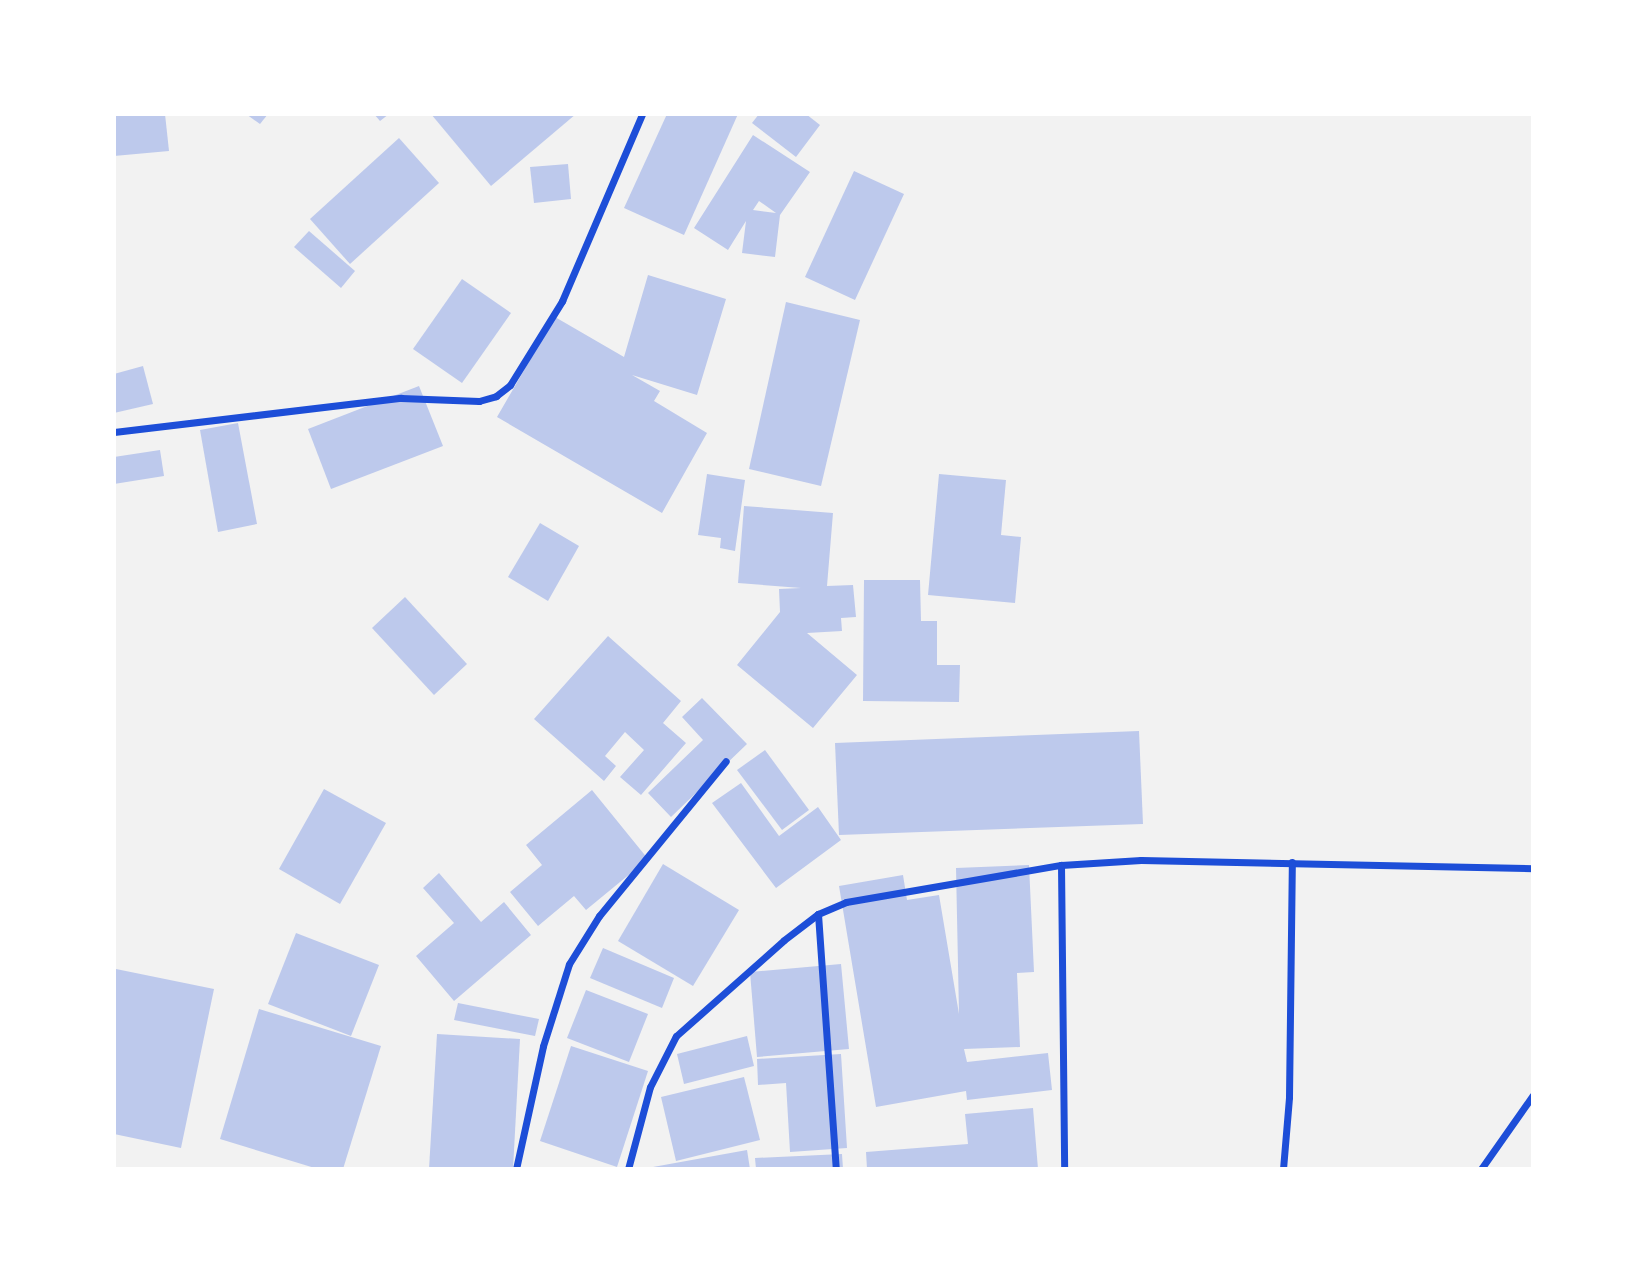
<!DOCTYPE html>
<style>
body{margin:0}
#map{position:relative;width:1647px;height:1283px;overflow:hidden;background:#f2f2f2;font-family:"Asap Condensed",sans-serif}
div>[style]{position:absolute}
.building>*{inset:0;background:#bdc9ec}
.minor>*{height:7px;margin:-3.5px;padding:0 3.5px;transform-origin:3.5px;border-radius:3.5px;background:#1d4ed8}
span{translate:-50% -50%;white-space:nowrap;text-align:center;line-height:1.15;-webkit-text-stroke:7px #fff;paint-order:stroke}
.frame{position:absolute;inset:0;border:116px solid #fff;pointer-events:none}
</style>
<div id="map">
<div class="building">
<div style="clip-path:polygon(114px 114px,165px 114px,169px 151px,114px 156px)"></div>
<div style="clip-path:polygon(246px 114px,268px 114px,260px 124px)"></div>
<div style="clip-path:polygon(374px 114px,389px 114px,380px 121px)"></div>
<div style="clip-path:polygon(431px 114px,576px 114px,491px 186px)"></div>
<div style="clip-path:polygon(667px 114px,738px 114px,684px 235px,624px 208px)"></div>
<div style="clip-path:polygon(759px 114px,806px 114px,820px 125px,796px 157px,752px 123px)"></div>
<div style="clip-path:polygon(evenodd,753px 135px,810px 172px,780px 215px,775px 257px,742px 253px,746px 221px,728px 250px,694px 228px,753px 135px,759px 201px,776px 213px,753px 210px,759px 201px)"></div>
<div style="clip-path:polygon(399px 138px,439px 183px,350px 264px,310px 219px)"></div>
<div style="clip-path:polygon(568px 164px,571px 199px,534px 203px,530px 167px)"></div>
<div style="clip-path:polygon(854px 171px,904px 194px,855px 300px,805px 277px)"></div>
<div style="clip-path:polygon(309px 231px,355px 271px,341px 288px,294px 247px)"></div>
<div style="clip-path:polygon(648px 275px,726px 299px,697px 395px,632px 375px,660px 391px,654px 401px,707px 433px,662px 513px,497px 417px,555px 317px,624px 357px)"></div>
<div style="clip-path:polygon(462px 279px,511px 313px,462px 383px,413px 349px)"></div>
<div style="clip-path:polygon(786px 302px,860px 320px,821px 486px,749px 469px)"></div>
<div style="clip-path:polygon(143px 366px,153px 404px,114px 413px,114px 374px)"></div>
<div style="clip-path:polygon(419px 386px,443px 446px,331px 489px,308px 429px)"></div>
<div style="clip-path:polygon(238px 423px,257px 524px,218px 532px,200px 430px)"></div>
<div style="clip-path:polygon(160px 450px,164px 476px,114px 484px,114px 457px)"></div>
<div style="clip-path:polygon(707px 474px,745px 480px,735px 551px,720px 548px,721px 538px,698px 535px)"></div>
<div style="clip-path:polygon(939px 474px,1006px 480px,1001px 535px,1021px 537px,1015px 603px,928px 595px)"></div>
<div style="clip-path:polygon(744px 506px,833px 513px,827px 586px,853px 585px,856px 617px,841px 618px,842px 631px,807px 633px,857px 675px,813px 728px,737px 665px,780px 612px,779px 589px,801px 588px,738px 583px)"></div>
<div style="clip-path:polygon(540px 523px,579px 546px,548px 601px,508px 577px)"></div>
<div style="clip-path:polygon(864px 580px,920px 580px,921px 621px,937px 621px,937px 665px,960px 665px,959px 702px,863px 701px)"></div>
<div style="clip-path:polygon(405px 597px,467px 664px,434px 695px,372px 628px)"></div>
<div style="clip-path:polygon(608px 636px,681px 701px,663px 723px,686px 743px,641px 795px,620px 777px,644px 750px,625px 732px,605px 756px,616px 766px,604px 781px,534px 719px)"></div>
<div style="clip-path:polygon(702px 698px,747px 744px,671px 817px,648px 793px,703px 740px,682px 717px)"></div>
<div style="clip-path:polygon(1139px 731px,1143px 824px,839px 835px,835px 743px)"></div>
<div style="clip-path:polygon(765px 750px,809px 810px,782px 830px,737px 770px)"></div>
<div style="clip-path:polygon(741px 783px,779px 836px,818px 807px,841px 840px,776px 888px,712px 803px)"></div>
<div style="clip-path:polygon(324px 789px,386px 823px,340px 904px,279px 869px)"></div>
<div style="clip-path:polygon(592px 790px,648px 859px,586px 910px,574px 896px,538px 926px,510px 892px,542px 865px,526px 845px)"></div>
<div style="clip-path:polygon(663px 864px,739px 910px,693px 986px,618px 941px)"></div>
<div style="clip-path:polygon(1029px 865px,1034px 972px,1017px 973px,1020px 1047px,964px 1049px,967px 1062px,1048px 1053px,1052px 1090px,967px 1100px,966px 1091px,876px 1107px,839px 886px,903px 875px,907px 900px,939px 895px,959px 1014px,956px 868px)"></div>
<div style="clip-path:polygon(439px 873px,481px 922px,504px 902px,531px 935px,454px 1001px,416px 956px,454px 923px,423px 888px)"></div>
<div style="clip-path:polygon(296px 933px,379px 965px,351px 1036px,268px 1004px)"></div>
<div style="clip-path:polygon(603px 948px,674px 978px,662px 1008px,590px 978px)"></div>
<div style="clip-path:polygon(841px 964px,849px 1049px,757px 1057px,750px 972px)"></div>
<div style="clip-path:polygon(116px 969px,214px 989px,181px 1148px,114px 1134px)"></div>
<div style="clip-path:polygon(586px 990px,648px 1014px,629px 1062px,567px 1038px)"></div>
<div style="clip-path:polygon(458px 1003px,539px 1019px,535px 1036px,454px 1020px)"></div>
<div style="clip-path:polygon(259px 1009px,381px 1046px,343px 1169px,318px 1169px,220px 1139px)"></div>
<div style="clip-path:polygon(437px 1034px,520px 1039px,513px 1169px,429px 1169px)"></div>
<div style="clip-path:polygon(747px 1036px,754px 1066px,684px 1084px,677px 1054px)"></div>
<div style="clip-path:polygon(571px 1046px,648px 1071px,617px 1167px,540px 1141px)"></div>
<div style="clip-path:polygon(841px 1054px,847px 1148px,790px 1152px,786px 1083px,758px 1085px,757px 1059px)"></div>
<div style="clip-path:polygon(744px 1077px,760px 1140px,676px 1161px,661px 1097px)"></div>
<div style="clip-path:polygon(1033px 1108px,1038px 1169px,867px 1169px,866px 1152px,968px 1144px,965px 1114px)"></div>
<div style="clip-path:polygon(747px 1150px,750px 1169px,654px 1169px,653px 1167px)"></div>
<div style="clip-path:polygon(842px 1154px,843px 1169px,756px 1169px,755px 1158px)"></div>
</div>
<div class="minor">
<div style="left:114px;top:432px;width:289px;rotate:-6.8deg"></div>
<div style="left:401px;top:398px;width:78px;rotate:2.2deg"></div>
<div style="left:479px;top:401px;width:18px;rotate:-16deg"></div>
<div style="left:496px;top:396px;width:18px;rotate:-38deg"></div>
<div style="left:510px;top:385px;width:99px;rotate:-58.2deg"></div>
<div style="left:562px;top:301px;width:203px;rotate:-66.8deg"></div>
<div style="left:1061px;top:865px;width:304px;rotate:89.4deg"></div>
<div style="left:818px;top:914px;width:256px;rotate:86deg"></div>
<div style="left:516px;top:1169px;width:126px;rotate:-77.6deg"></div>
<div style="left:543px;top:1046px;width:86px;rotate:-72.4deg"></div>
<div style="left:569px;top:964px;width:57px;rotate:-58deg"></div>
<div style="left:599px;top:916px;width:200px;rotate:-50.7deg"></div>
<div style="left:628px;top:1169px;width:85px;rotate:-75deg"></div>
<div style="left:650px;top:1087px;width:57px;rotate:-63deg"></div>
<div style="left:676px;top:1036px;width:144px;rotate:-41.6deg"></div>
<div style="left:784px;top:940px;width:43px;rotate:-37.4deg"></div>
<div style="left:818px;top:914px;width:30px;rotate:-23deg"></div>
<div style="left:846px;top:902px;width:218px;rotate:-9.8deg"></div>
<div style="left:1061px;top:865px;width:80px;rotate:-3.6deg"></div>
<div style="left:1141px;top:860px;width:392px;rotate:1.2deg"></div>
<div style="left:1283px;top:1169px;width:72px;rotate:-85.2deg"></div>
<div style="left:1289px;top:1097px;width:235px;rotate:-89.3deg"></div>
<div style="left:1481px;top:1169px;width:90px;rotate:-54.9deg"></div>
</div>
<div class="frame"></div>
</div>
